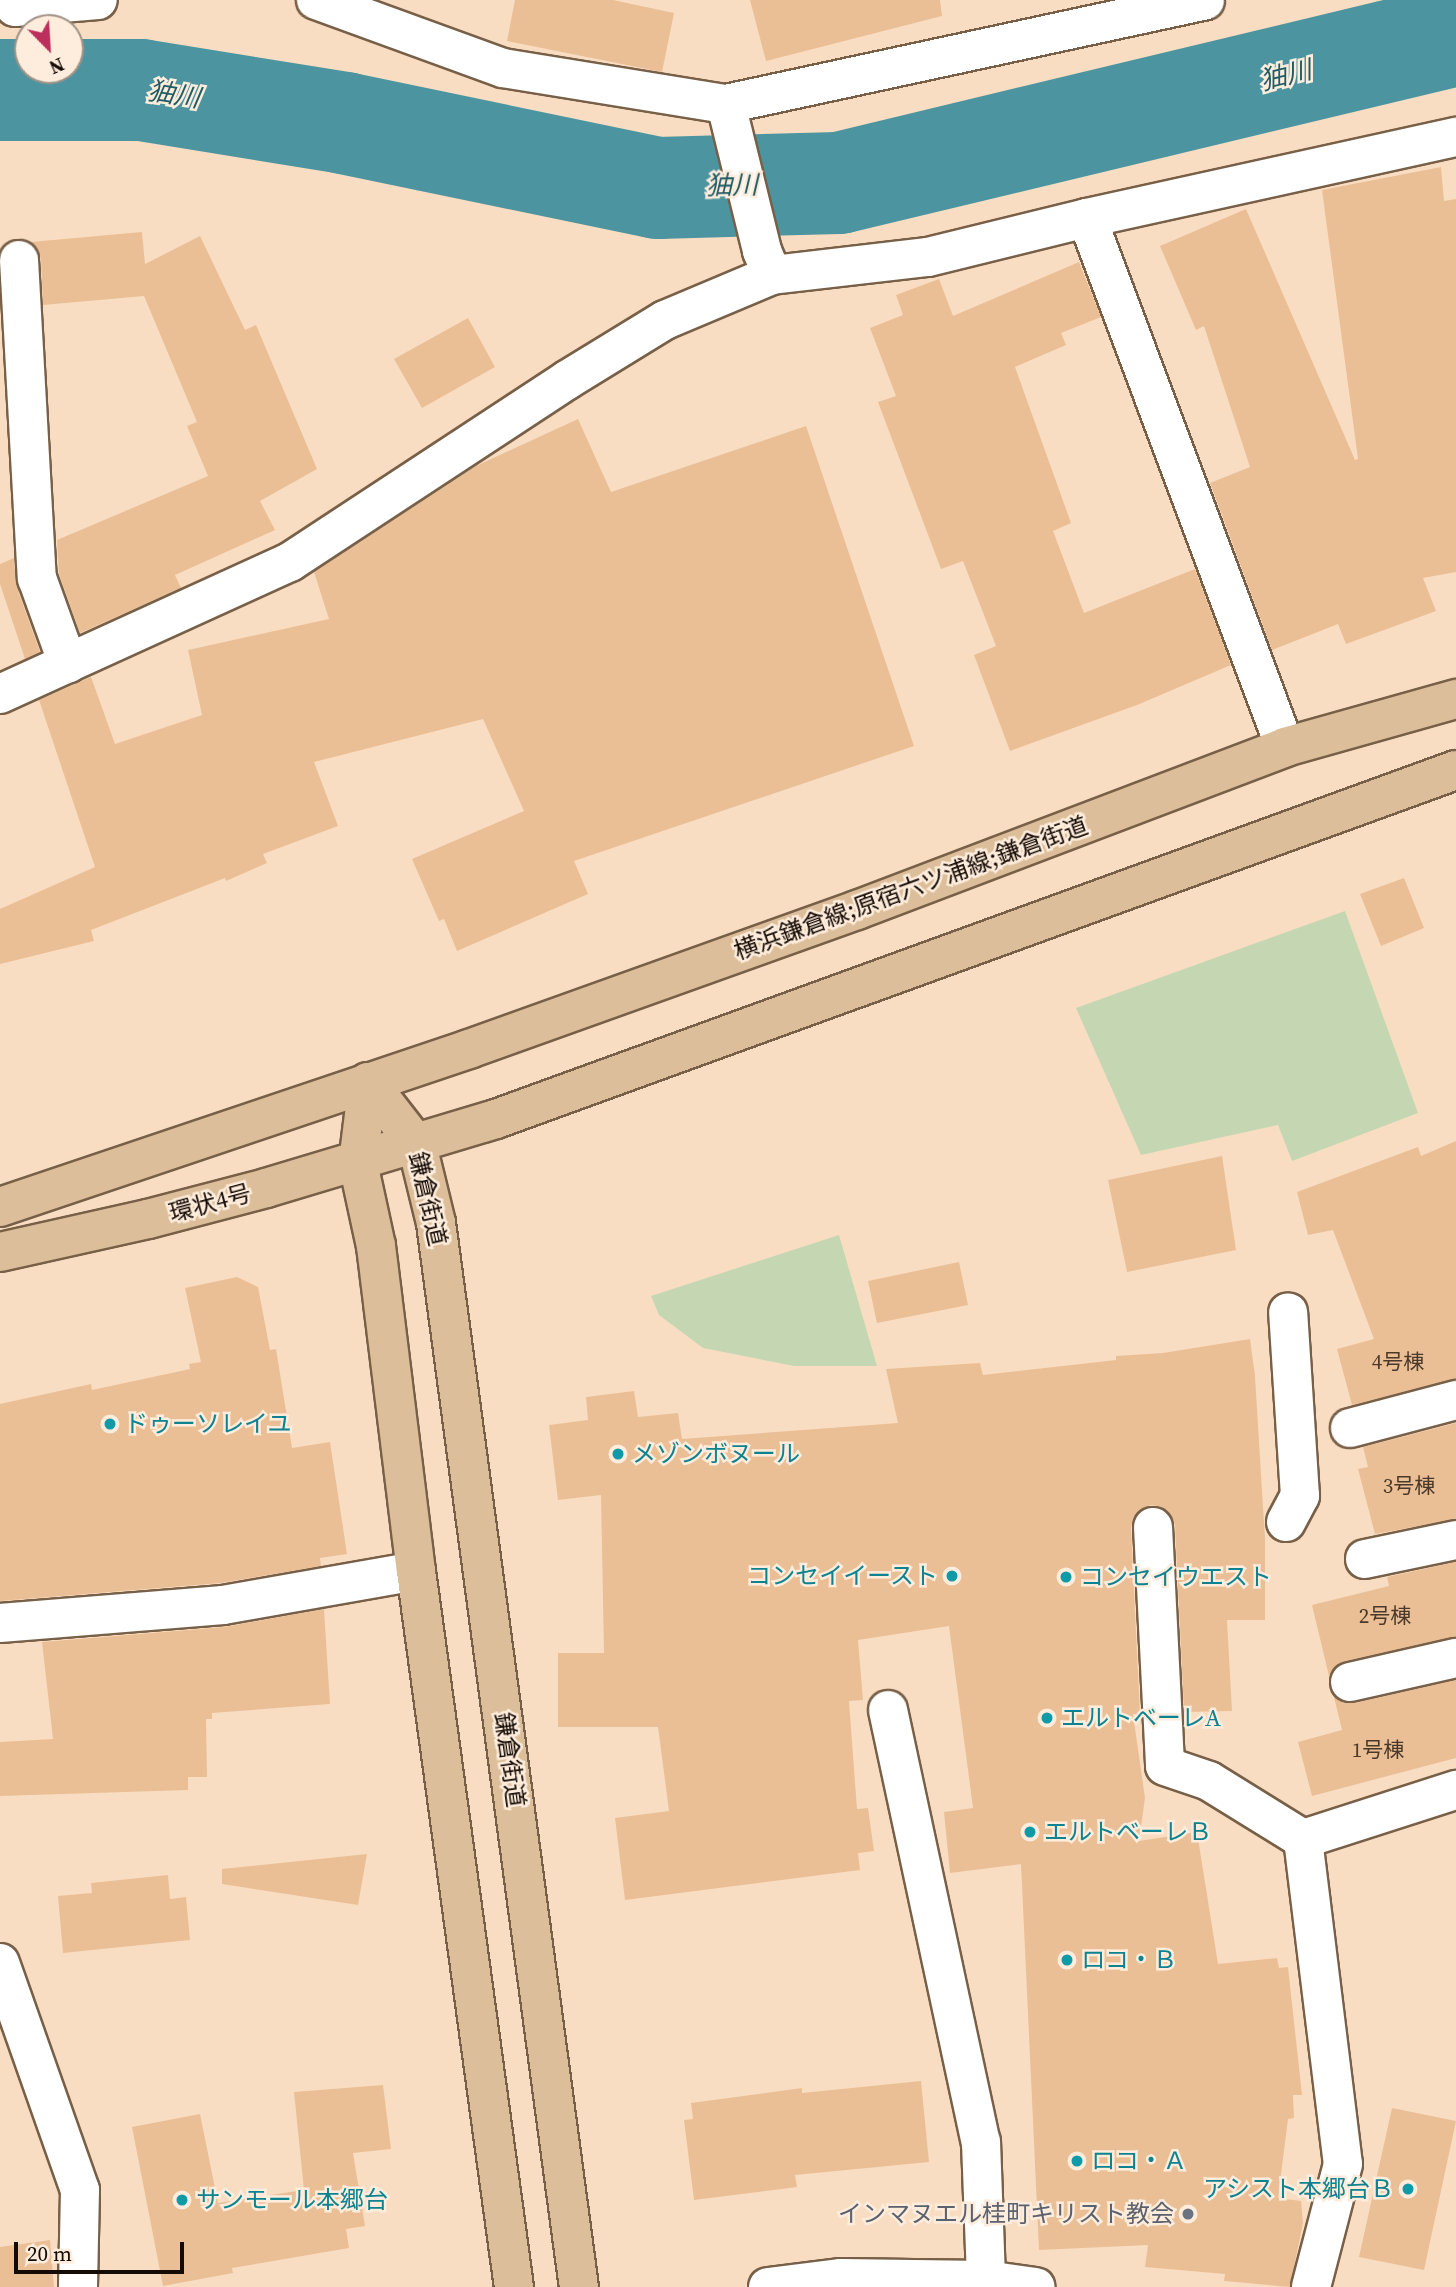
<!DOCTYPE html>
<meta charset="utf-8">
<style>
body{margin:0}
#map{position:relative;width:1456px;height:2287px;overflow:hidden;background:#f9ddc2;font-family:"Source Serif 4","Noto Sans JP",serif}
div>[style]{position:absolute}
.green>*{inset:0;background:#c5d7b2}
.river>*{height:102px;margin:-51px;padding:0 51px;transform-origin:51px;border-radius:51px;background:#4c95a0}
.building>*{inset:0;background:#ebbf96}
.roads{filter:drop-shadow(2px 0 #786048) drop-shadow(-2px 0 #786048) drop-shadow(0 2px #786048) drop-shadow(0 -2px #786048)}
.minor>*{height:38px;margin:-19px;padding:0 19px;transform-origin:19px;border-radius:19px;background:#fff}
.major>*{height:38px;margin:-19px;padding:0 19px;transform-origin:19px;border-radius:19px;background:#dcbf9a}
.dots>*{width:19px;height:19px;translate:-50% -50%;box-sizing:border-box;border:4px solid #feecdc;border-radius:50%}
span{translate:-50% -50%;white-space:nowrap;text-align:center;line-height:1.15;-webkit-text-stroke:5px #feecdc;paint-order:stroke}
.number-label{font-size:21px;color:#4a3828}
.number-label span{-webkit-text-stroke-width:0}
.street-label{font-size:24px;color:#140b04}
.culture-label{font-size:24px;color:#0d838f}
.left{translate:0 -50%;text-align:left}
.right{translate:-100% -50%;text-align:right}
.worship-label{font-size:24px;color:#5b616d}
.water-label{font-size:26px;color:#1f5c64;font-style:italic}
.north{position:absolute;left:14px;top:14px;width:70px;height:70px;box-sizing:border-box;background:#feecdc;border:2px solid #a09286;border-radius:50%;rotate:156deg;font-size:19px;font-weight:700;line-height:28px;text-align:center;color:#140b04}
.north::after{content:'';display:block;margin:auto;width:24px;height:32px;background:#bc2e5c;clip-path:polygon(50% 0,100% 100%,50% 72%,0 100%)}
.scale{position:absolute;left:14px;top:2242px;width:170px;height:32px;box-sizing:border-box;border:4px solid #140b04;border-top:0;padding-left:9px;font-size:21px;line-height:24px;white-space:nowrap;color:#140b04;-webkit-text-stroke:5px #feecdc;paint-order:stroke}
</style>
<div id="map">
<div class="green">
<div style="clip-path:polygon(1345px 911px,1418px 1113px,1292px 1161px,1278px 1125px,1141px 1155px,1076px 1008px)"></div>
<div style="clip-path:polygon(839px 1235px,877px 1366px,794px 1366px,703px 1348px,659px 1315px,651px 1296px)"></div>
</div>
<div class="river">
<div style="left:0;top:90px;width:141px"></div>
<div style="left:141px;top:90px;width:206px;rotate:9.2deg"></div>
<div style="left:344px;top:123px;width:321px;rotate:11.7deg"></div>
<div style="left:658px;top:188px;width:181px;rotate:-1.6deg"></div>
<div style="left:839px;top:183px;width:635px;rotate:-13.49deg"></div>
</div>
<div class="building">
<div style="clip-path:polygon(515px 0,613px 0,674px 13px,662px 72px,507px 41px)"></div>
<div style="clip-path:polygon(750px 0,940px 0,942px 16px,766px 61px)"></div>
<div style="clip-path:polygon(1441px 167px,1444px 201px,1456px 199px,1456px 572px,1423px 578px,1436px 611px,1346px 644px,1338px 624px,1272px 650px,1210px 483px,1250px 467px,1204px 326px,1196px 330px,1160px 246px,1246px 209px,1355px 460px,1358px 459px,1322px 190px)"></div>
<div style="clip-path:polygon(142px 232px,145px 264px,200px 236px,245px 330px,256px 325px,317px 469px,260px 501px,275px 530px,175px 575px,181px 588px,80px 633px,59px 574px,57px 540px,208px 476px,187px 426px,197px 422px,144px 296px,43px 305px,41px 259px,31px 242px)"></div>
<div style="clip-path:polygon(1079px 262px,1101px 317px,1061px 333px,1066px 345px,1015px 367px,1071px 523px,1053px 531px,1084px 613px,1195px 569px,1231px 665px,1137px 705px,1010px 751px,974px 655px,996px 646px,963px 561px,941px 569px,878px 402px,896px 396px,870px 328px,903px 315px,896px 295px,939px 279px,953px 316px)"></div>
<div style="clip-path:polygon(468px 318px,495px 367px,422px 408px,394px 359px)"></div>
<div style="clip-path:polygon(578px 419px,611px 492px,806px 426px,914px 746px,574px 861px,588px 894px,457px 951px,444px 919px,439px 921px,412px 859px,524px 811px,483px 719px,314px 762px,338px 826px,263px 854px,267px 863px,226px 881px,225px 878px,91px 930px,94px 941px,0 964px,0 909px,95px 867px,39px 700px,91px 677px,115px 744px,202px 715px,188px 650px,329px 619px,314px 572px,476px 466px)"></div>
<div style="clip-path:polygon(14px 558px,16px 585px,40px 652px,25px 659px,0 584px,0 564px)"></div>
<div style="clip-path:polygon(1404px 878px,1424px 928px,1381px 946px,1360px 894px)"></div>
<div style="clip-path:polygon(1456px 1141px,1456px 1379px,1352px 1405px,1337px 1349px,1374px 1339px,1333px 1230px,1308px 1235px,1297px 1192px,1418px 1147px,1421px 1156px)"></div>
<div style="clip-path:polygon(1222px 1156px,1236px 1250px,1127px 1272px,1108px 1180px)"></div>
<div style="clip-path:polygon(959px 1262px,968px 1305px,877px 1323px,868px 1281px)"></div>
<div style="clip-path:polygon(237px 1277px,258px 1287px,270px 1350px,276px 1349px,292px 1448px,330px 1442px,347px 1554px,320px 1558px,321px 1566px,220px 1583px,0 1601px,0 1404px,91px 1384px,92px 1390px,190px 1369px,189px 1364px,201px 1362px,185px 1288px)"></div>
<div style="clip-path:polygon(1250px 1339px,1255px 1376px,1265px 1539px,1265px 1620px,1227px 1620px,1232px 1711px,1184px 1712px,1175px 1525px,1171px 1515px,1162px 1507px,1151px 1505px,1141px 1509px,1133px 1518px,1131px 1528px,1140px 1714px,1133px 1714px,1145px 1798px,1139px 1841px,1197px 1832px,1218px 1964px,1277px 1958px,1279px 1968px,1288px 1967px,1302px 2095px,1293px 2095px,1294px 2118px,1288px 2119px,1278px 2198px,1301px 2201px,1303px 2223px,1290px 2287px,1224px 2281px,1225px 2274px,1145px 2267px,1148px 2245px,1039px 2250px,1021px 1864px,950px 1873px,944px 1812px,973px 1808px,949px 1626px,858px 1640px,863px 1700px,849px 1701px,857px 1809px,868px 1808px,874px 1851px,858px 1853px,860px 1870px,625px 1900px,615px 1818px,669px 1811px,658px 1727px,558px 1727px,558px 1653px,604px 1653px,601px 1495px,558px 1500px,549px 1425px,588px 1420px,586px 1397px,634px 1391px,638px 1417px,678px 1413px,682px 1439px,898px 1423px,886px 1369px,980px 1363px,983px 1375px,1116px 1360px,1116px 1356px,1163px 1353px)"></div>
<div style="clip-path:polygon(1456px 1423px,1456px 1519px,1375px 1534px,1358px 1469px,1368px 1467px,1363px 1447px)"></div>
<div style="clip-path:polygon(1456px 1562px,1456px 1637px,1345px 1661px,1335px 1666px,1329px 1676px,1312px 1605px,1389px 1586px,1387px 1577px)"></div>
<div style="clip-path:polygon(324px 1609px,330px 1704px,212px 1713px,212px 1719px,206px 1719px,207px 1777px,188px 1777px,188px 1790px,0 1796px,0 1742px,53px 1739px,42px 1642px,225px 1627px)"></div>
<div style="clip-path:polygon(1456px 1680px,1456px 1758px,1312px 1796px,1298px 1742px,1342px 1730px,1334px 1697px,1344px 1703px,1355px 1703px)"></div>
<div style="clip-path:polygon(367px 1854px,358px 1905px,222px 1884px,222px 1869px)"></div>
<div style="clip-path:polygon(168px 1875px,170px 1899px,186px 1897px,190px 1940px,63px 1953px,58px 1896px,92px 1893px,91px 1883px)"></div>
<div style="clip-path:polygon(921px 2081px,929px 2162px,795px 2175px,797px 2187px,694px 2200px,684px 2120px,693px 2119px,691px 2103px,802px 2088px,802px 2093px)"></div>
<div style="clip-path:polygon(383px 2085px,391px 2149px,353px 2153px,365px 2226px,346px 2229px,349px 2248px,232px 2268px,233px 2273px,163px 2286px,132px 2127px,200px 2114px,218px 2203px,304px 2190px,294px 2092px)"></div>
<div style="clip-path:polygon(1392px 2108px,1456px 2121px,1424px 2270px,1359px 2257px)"></div>
<div style="clip-path:polygon(50px 2240px,54px 2287px,0 2287px,0 2247px)"></div>
</div>
<div class="roads">
<div class="minor">
<div style="left:13px;top:0;width:7px;rotate:74deg"></div>
<div style="left:15px;top:7px;width:83px;rotate:-4.8deg"></div>
<div style="left:316px;top:0;width:199px;rotate:20deg"></div>
<div style="left:503px;top:68px;width:226px;rotate:9.2deg"></div>
<div style="left:726px;top:104px;width:490px;rotate:-12.2deg"></div>
<div style="left:726px;top:104px;width:151px;rotate:76.2deg"></div>
<div style="left:762px;top:251px;width:26px;rotate:67deg"></div>
<div style="left:1087px;top:218px;width:565px;rotate:69.48deg"></div>
<div style="left:19px;top:260px;width:319px;rotate:86.8deg"></div>
<div style="left:37px;top:578px;width:91px;rotate:70.2deg"></div>
<div style="left:0;top:694px;width:319px;rotate:-24.5deg"></div>
<div style="left:290px;top:562px;width:331px;rotate:-33.3deg"></div>
<div style="left:567px;top:380px;width:115px;rotate:-31.5deg"></div>
<div style="left:665px;top:320px;width:116px;rotate:-22.8deg"></div>
<div style="left:772px;top:275px;width:157px;rotate:-6.6deg"></div>
<div style="left:928px;top:257px;width:164px;rotate:-13.8deg"></div>
<div style="left:1087px;top:218px;width:378px;rotate:-12.4deg"></div>
<div style="left:1350px;top:1428px;width:110px;rotate:-14.8deg"></div>
<div style="left:1286px;top:1522px;width:30px;rotate:-62deg"></div>
<div style="left:1300px;top:1496px;width:184px;rotate:-93.7deg"></div>
<div style="left:1153px;top:1527px;width:239px;rotate:87.1deg"></div>
<div style="left:1165px;top:1766px;width:46px;rotate:18.8deg"></div>
<div style="left:1209px;top:1781px;width:110px;rotate:31.7deg"></div>
<div style="left:1303px;top:1839px;width:161px;rotate:-17.8deg"></div>
<div style="left:1365px;top:1559px;width:93px;rotate:-11.8deg"></div>
<div style="left:0;top:1623px;width:224px;rotate:-4.6deg"></div>
<div style="left:223px;top:1605px;width:196px;rotate:-10deg"></div>
<div style="left:1350px;top:1682px;width:109px;rotate:-12.8deg"></div>
<div style="left:888px;top:1710px;width:442px;rotate:77.9deg"></div>
<div style="left:981px;top:2142px;width:138px;rotate:87.9deg"></div>
<div style="left:1303px;top:1839px;width:327px;rotate:83deg"></div>
<div style="left:1343px;top:2164px;width:127px;rotate:104.6deg"></div>
<div style="left:0;top:1963px;width:241px;rotate:70.6deg"></div>
<div style="left:80px;top:2190px;width:97px;rotate:91.2deg"></div>
<div style="left:768px;top:2287px;width:74px;rotate:-7deg"></div>
<div style="left:841px;top:2278px;width:145px;rotate:0.8deg"></div>
<div style="left:986px;top:2280px;width:50px;rotate:8deg"></div>
</div>
<div class="major">
<div style="left:368px;top:1082px;width:80px;rotate:52.1deg"></div>
<div style="left:417px;top:1145px;width:80px;rotate:76.3deg"></div>
<div style="left:436px;top:1223px;width:1074px;rotate:82.35deg"></div>
<div style="left:368px;top:1082px;width:82px;rotate:97deg"></div>
<div style="left:358px;top:1163px;width:85px;rotate:77.8deg"></div>
<div style="left:376px;top:1246px;width:327px;rotate:83deg"></div>
<div style="left:416px;top:1571px;width:723px;rotate:82.21deg"></div>
<div style="left:0;top:1207px;width:495px;rotate:-18.6deg"></div>
<div style="left:469px;top:1049px;width:412px;rotate:-19.7deg"></div>
<div style="left:857px;top:910px;width:458px;rotate:-20.8deg"></div>
<div style="left:1285px;top:747px;width:178px;rotate:-15.7deg"></div>
<div style="left:0;top:1252px;width:152px;rotate:-12.6deg"></div>
<div style="left:148px;top:1219px;width:122px;rotate:-14.7deg"></div>
<div style="left:266px;top:1188px;width:240px;rotate:-16.7deg"></div>
<div style="left:496px;top:1119px;width:1021px;rotate:-19.98deg"></div>
</div>
</div>
<div class="dots">
<div style="left:110px;top:1424px;background:#0f9aa8"></div>
<div style="left:618px;top:1454px;background:#0f9aa8"></div>
<div style="left:952px;top:1576px;background:#0f9aa8"></div>
<div style="left:1066px;top:1577px;background:#0f9aa8"></div>
<div style="left:1047px;top:1718px;background:#0f9aa8"></div>
<div style="left:1030px;top:1832px;background:#0f9aa8"></div>
<div style="left:1067px;top:1960px;background:#0f9aa8"></div>
<div style="left:1077px;top:2161px;background:#0f9aa8"></div>
<div style="left:1408px;top:2189px;background:#0f9aa8"></div>
<div style="left:182px;top:2200px;background:#0f9aa8"></div>
<div style="left:1188px;top:2214px;background:#6b7280"></div>
</div>
<div class="number-label">
<span style="left:1398px;top:1362px">4号棟</span>
<span style="left:1409px;top:1486px">3号棟</span>
<span style="left:1385px;top:1616px">2号棟</span>
<span style="left:1378px;top:1750px">1号棟</span>
</div>
<div class="street-label">
<span style="left:911px;top:888px;rotate:-20deg">横浜鎌倉線;原宿六ツ浦線;鎌倉街道</span>
<span style="left:428px;top:1199px;rotate:77deg">鎌倉街道</span>
<span style="left:210px;top:1203px;rotate:-15deg">環状4号</span>
<span style="left:510px;top:1760px;rotate:82deg">鎌倉街道</span>
</div>
<div class="culture-label">
<span class="left" style="left:124px;top:1424px">ドゥーソレイユ</span>
<span class="left" style="left:632px;top:1454px">メゾンボヌール</span>
<span class="right" style="left:938px;top:1576px">コンセイイースト</span>
<span class="left" style="left:1080px;top:1577px">コンセイウエスト</span>
<span class="left" style="left:1061px;top:1718px">エルトベーレA</span>
<span class="left" style="left:1044px;top:1832px">エルトベーレＢ</span>
<span class="left" style="left:1081px;top:1960px">ロコ・Ｂ</span>
<span class="left" style="left:1091px;top:2161px">ロコ・Ａ</span>
<span class="right" style="left:1394px;top:2189px">アシスト本郷台Ｂ</span>
<span class="left" style="left:196px;top:2200px">サンモール本郷台</span>
</div>
<div class="worship-label">
<span class="right" style="left:1174px;top:2214px">インマヌエル桂町キリスト教会</span>
</div>
<div class="water-label">
<span style="left:1286px;top:76px;rotate:-14deg">㹨川</span>
<span style="left:174px;top:95px;rotate:9deg">㹨川</span>
<span style="left:732px;top:186px;rotate:-1deg">㹨川</span>
</div>
<div class="north">N</div>
<div class="scale">20 m</div>
</div>
